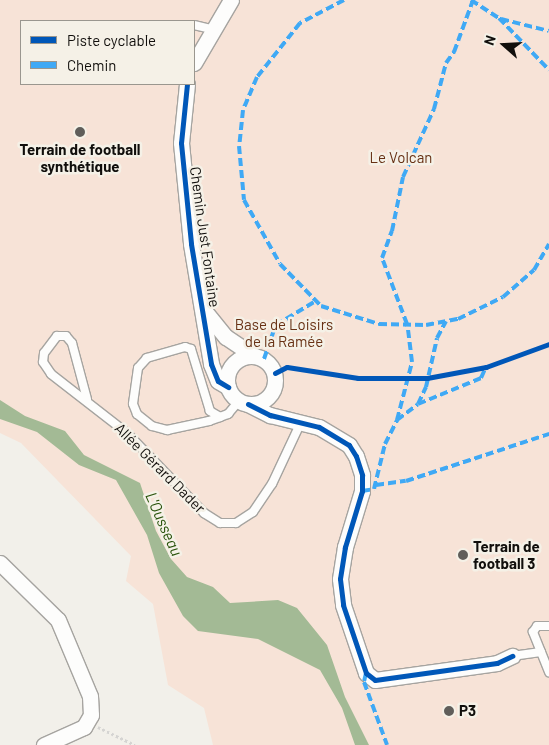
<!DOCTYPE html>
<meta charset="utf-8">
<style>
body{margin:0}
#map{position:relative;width:549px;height:745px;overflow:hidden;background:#f2f0ea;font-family:Barlow,sans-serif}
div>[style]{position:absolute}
.green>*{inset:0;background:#f7e3d7}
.water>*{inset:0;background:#a3ba95}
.path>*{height:2.5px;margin-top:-1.25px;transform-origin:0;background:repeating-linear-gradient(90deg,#d5d4d2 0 2.5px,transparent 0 5px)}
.roads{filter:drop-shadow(1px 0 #a6a4a0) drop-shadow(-1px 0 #a6a4a0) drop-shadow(0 1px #a6a4a0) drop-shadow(0 -1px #a6a4a0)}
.service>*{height:8px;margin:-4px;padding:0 4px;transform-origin:4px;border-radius:4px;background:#fdfdfc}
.minor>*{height:15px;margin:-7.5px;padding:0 7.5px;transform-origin:7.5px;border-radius:7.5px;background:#fdfdfc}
.minor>.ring{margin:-7.5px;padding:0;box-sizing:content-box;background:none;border:15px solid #fdfdfc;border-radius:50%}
.quiet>*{height:4px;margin-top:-2px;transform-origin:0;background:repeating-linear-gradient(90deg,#3fa9f5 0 8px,transparent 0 12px)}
.cycleway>*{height:5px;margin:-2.5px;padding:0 2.5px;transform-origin:2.5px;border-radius:2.5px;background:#0057b8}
.dots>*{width:14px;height:14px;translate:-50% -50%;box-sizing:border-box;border:2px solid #f5f1e7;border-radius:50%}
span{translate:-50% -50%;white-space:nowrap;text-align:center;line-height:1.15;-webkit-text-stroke:5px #f5f1e7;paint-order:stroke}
.poi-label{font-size:15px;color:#110f0c;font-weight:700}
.left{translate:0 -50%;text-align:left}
.park-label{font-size:15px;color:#673114}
.street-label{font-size:15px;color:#110f0c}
.water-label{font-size:16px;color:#29530b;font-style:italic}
.legend{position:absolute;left:20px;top:20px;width:175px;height:65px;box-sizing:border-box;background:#f5f1e7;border:1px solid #9a978f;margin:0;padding:6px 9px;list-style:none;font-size:15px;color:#110f0c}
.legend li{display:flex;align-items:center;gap:10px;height:25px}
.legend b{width:25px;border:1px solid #9a978f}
.north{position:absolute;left:479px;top:20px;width:50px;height:50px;-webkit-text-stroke:4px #f5f1e7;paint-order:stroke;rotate:289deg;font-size:14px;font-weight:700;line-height:20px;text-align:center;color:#110f0c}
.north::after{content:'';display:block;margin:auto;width:18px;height:22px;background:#110f0c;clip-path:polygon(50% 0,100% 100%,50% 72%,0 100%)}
</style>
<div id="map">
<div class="green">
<div style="clip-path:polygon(evenodd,0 0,549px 0,549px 745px,213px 745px,204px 708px,168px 685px,153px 604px,126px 581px,131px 556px,21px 443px,0 433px,0 0,21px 21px,194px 21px,194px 84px,21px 84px,21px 21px)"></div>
</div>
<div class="water">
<div style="clip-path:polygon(0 400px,25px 416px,65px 431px,84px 455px,140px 483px,156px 531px,171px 559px,187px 577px,213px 587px,230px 603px,278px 600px,297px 608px,327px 645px,345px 697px,369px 745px,355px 745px,342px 708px,320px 670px,258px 639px,198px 631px,183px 616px,159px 573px,147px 535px,116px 480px,79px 465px,37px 432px,0 419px)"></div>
</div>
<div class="path">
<div style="left:98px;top:727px;width:41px;rotate:25.9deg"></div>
</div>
<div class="roads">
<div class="service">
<div style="left:194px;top:25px;width:18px;rotate:13deg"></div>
<div style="left:87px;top:399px;width:58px;rotate:-105deg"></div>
<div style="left:72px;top:343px;width:9px;rotate:-131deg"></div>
<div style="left:66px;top:336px;width:9px;rotate:180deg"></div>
<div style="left:57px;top:336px;width:21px;rotate:127deg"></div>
<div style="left:44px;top:353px;width:9px;rotate:96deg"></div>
<div style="left:43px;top:362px;width:14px;rotate:56deg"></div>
<div style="left:51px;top:374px;width:98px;rotate:37.9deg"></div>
<div style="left:128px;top:434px;width:110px;rotate:46.1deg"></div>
<div style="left:204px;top:513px;width:19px;rotate:32deg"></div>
<div style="left:220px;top:523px;width:16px"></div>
<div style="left:236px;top:523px;width:20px;rotate:-33deg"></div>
<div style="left:253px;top:512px;width:34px;rotate:-56deg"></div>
<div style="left:272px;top:484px;width:68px;rotate:-64.9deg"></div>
<div style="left:220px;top:417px;width:12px;rotate:-149deg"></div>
<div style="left:210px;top:411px;width:65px;rotate:-107deg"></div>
<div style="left:191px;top:349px;width:6px;rotate:-162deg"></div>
<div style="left:185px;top:347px;width:40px;rotate:164deg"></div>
<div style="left:147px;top:358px;width:13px;rotate:132deg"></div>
<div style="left:138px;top:368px;width:36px;rotate:98deg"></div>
<div style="left:133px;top:404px;width:11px;rotate:68deg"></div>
<div style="left:137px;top:414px;width:19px;rotate:39deg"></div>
<div style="left:152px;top:426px;width:16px;rotate:15deg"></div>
<div style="left:167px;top:430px;width:43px;rotate:-12.1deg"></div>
<div style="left:209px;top:421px;width:12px;rotate:-20deg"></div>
<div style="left:220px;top:417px;width:9px;rotate:-21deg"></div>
<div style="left:228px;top:414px;width:17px;rotate:-50deg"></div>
<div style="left:541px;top:652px;width:22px;rotate:-112deg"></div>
<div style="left:533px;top:632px;width:7px;rotate:-56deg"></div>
<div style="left:537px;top:626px;width:12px"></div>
<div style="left:512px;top:656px;width:29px;rotate:-8deg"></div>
<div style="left:541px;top:652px;width:22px;rotate:68deg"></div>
</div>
<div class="minor">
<div style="left:194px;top:63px;width:73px;rotate:-59.6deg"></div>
<div style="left:187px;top:84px;width:59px;rotate:95.8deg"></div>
<div style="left:181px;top:143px;width:101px;rotate:84.3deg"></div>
<div style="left:191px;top:244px;width:122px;rotate:80.5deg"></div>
<div style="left:211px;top:364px;width:18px;rotate:68deg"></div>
<div style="left:218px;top:381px;width:12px;rotate:31deg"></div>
<div style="left:203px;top:309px;width:36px;rotate:51deg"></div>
<div style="left:226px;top:337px;width:34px;rotate:34deg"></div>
<div class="ring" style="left:227px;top:356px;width:33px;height:33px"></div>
<div style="left:248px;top:404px;width:25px;rotate:27deg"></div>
<div style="left:270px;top:415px;width:50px;rotate:13.8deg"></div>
<div style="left:319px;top:427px;width:35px;rotate:31deg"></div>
<div style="left:349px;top:445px;width:13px;rotate:58deg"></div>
<div style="left:356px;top:456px;width:20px;rotate:72deg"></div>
<div style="left:362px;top:475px;width:16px;rotate:90deg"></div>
<div style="left:362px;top:491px;width:59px;rotate:106.9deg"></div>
<div style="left:345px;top:547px;width:32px;rotate:99deg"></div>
<div style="left:340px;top:579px;width:26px;rotate:83deg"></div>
<div style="left:343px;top:605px;width:72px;rotate:71.3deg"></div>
<div style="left:366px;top:673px;width:11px;rotate:38deg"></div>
<div style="left:375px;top:680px;width:123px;rotate:-7.9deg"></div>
<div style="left:497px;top:663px;width:17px;rotate:-25deg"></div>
<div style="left:0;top:563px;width:81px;rotate:44.5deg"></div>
<div style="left:58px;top:620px;width:82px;rotate:67.2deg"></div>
<div style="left:90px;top:696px;width:19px;rotate:87deg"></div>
<div style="left:91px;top:715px;width:14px;rotate:120deg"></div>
<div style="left:84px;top:727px;width:44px;rotate:155.8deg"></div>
</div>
</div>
<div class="quiet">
<div style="left:344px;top:0;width:50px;rotate:152.4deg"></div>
<div style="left:300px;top:23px;width:69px;rotate:128.5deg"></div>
<div style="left:257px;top:77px;width:36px;rotate:113deg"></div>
<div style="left:243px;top:110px;width:36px;rotate:96deg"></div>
<div style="left:239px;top:146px;width:54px;rotate:84.7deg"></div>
<div style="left:244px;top:200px;width:73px;rotate:60.6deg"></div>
<div style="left:280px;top:264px;width:59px;rotate:45.7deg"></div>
<div style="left:321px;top:306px;width:61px;rotate:17.2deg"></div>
<div style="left:379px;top:324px;width:47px;rotate:1.2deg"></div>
<div style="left:426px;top:325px;width:33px;rotate:-11deg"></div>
<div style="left:458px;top:319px;width:50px;rotate:-26.1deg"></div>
<div style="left:503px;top:297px;width:41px;rotate:-41.1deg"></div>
<div style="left:534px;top:270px;width:30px;rotate:-60deg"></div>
<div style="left:471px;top:0;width:33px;rotate:33deg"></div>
<div style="left:499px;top:18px;width:72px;rotate:46.1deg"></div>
<div style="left:501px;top:19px;width:49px;rotate:14deg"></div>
<div style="left:264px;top:359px;width:36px;rotate:-71deg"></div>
<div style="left:276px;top:325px;width:44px;rotate:-31.2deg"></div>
<div style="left:418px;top:404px;width:19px;rotate:-65deg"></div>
<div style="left:426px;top:387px;width:50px;rotate:-77.3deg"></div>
<div style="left:437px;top:338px;width:19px;rotate:-62deg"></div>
<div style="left:397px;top:420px;width:26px;rotate:-37deg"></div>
<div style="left:418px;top:404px;width:68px;rotate:-22.4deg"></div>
<div style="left:481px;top:378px;width:12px;rotate:-66deg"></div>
<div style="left:376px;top:485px;width:30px;rotate:-8deg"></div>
<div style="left:406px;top:481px;width:151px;rotate:-18.2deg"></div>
<div style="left:362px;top:491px;width:12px;rotate:-9deg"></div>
<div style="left:374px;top:489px;width:46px;rotate:-76.3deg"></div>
<div style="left:385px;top:444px;width:27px;rotate:-63deg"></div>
<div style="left:397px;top:420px;width:60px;rotate:-75.5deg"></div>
<div style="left:412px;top:362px;width:38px;rotate:-97deg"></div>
<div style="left:407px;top:324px;width:71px;rotate:-110.7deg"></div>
<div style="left:382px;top:258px;width:29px;rotate:-70deg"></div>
<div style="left:392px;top:231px;width:55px;rotate:-78.5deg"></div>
<div style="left:403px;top:177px;width:75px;rotate:-65.5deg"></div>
<div style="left:434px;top:109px;width:48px;rotate:-75.4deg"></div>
<div style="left:446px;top:63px;width:14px;rotate:-54deg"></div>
<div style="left:454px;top:52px;width:55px;rotate:-69.9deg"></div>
<div style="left:366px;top:673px;width:9px;rotate:103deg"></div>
<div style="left:364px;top:682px;width:67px;rotate:69.9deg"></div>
</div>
<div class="cycleway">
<div style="left:187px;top:84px;width:59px;rotate:95.8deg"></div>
<div style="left:181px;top:143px;width:101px;rotate:84.3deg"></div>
<div style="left:191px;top:244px;width:122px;rotate:80.5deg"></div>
<div style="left:211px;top:364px;width:18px;rotate:68deg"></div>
<div style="left:218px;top:381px;width:12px;rotate:31deg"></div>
<div style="left:275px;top:373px;width:13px;rotate:-27deg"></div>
<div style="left:287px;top:367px;width:72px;rotate:8.8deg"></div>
<div style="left:358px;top:378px;width:69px"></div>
<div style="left:427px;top:378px;width:60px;rotate:-10.6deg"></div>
<div style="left:486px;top:367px;width:67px;rotate:-20.1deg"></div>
<div style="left:248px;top:404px;width:25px;rotate:27deg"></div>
<div style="left:270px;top:415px;width:50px;rotate:13.8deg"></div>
<div style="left:319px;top:427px;width:35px;rotate:31deg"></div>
<div style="left:349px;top:445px;width:13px;rotate:58deg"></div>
<div style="left:356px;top:456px;width:20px;rotate:72deg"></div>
<div style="left:362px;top:475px;width:16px;rotate:90deg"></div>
<div style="left:362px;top:491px;width:59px;rotate:106.9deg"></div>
<div style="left:345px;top:547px;width:32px;rotate:99deg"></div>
<div style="left:340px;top:579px;width:26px;rotate:83deg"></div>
<div style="left:343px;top:605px;width:72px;rotate:71.3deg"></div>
<div style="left:366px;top:673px;width:11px;rotate:38deg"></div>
<div style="left:375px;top:680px;width:123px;rotate:-7.9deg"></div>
<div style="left:497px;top:663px;width:17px;rotate:-25deg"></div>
</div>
<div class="dots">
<div style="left:80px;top:132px;background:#605e5a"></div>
<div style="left:463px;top:555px;background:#605e5a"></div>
<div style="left:449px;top:711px;background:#605e5a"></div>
</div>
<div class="poi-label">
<span style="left:80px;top:158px">Terrain de football<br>synthétique</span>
<span class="left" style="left:473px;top:555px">Terrain de<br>football 3</span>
<span class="left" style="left:459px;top:711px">P3</span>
</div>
<div class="park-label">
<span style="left:401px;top:158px">Le Volcan</span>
<span style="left:284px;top:333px">Base de Loisirs<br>de la Ramée</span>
</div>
<div class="street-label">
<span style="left:205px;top:237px;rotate:82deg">Chemin Just Fontaine</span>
<span style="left:160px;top:468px;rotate:45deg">Allée Gérard Dader</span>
</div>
<div class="water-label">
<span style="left:164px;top:524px;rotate:66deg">L'Ousseau</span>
</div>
<ul class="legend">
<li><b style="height:6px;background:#0057b8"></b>Piste cyclable</li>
<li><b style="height:6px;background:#3fa9f5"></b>Chemin</li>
</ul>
<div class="north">N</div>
</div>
